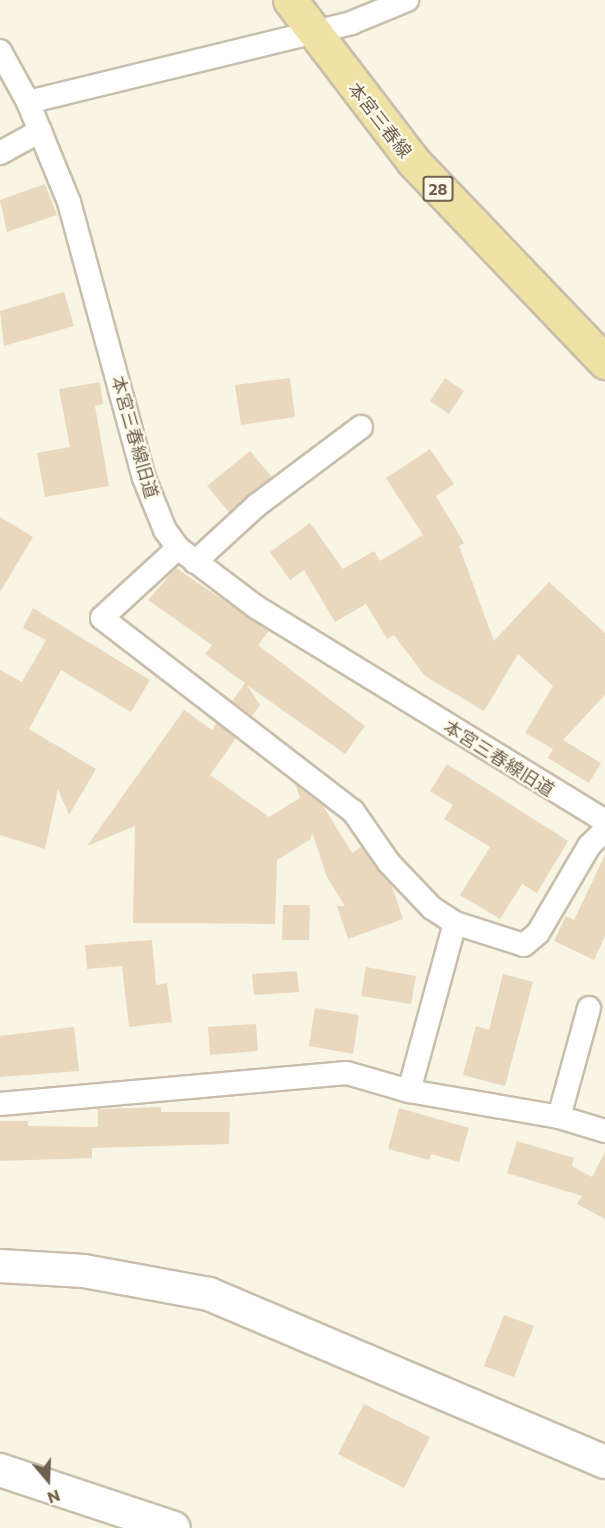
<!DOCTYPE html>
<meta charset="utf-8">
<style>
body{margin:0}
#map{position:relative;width:605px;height:1528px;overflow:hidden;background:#f9f5e5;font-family:Commissioner,"Noto Sans JP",sans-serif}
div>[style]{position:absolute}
.building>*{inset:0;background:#e9d7be}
.roads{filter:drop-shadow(2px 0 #c9beac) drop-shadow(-2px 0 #c9beac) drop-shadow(0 2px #c9beac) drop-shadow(0 -2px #c9beac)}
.street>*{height:22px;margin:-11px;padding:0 11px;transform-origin:11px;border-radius:11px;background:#fff}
.secondary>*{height:32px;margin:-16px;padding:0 16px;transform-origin:16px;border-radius:16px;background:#fff}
.primary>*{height:33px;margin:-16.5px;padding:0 16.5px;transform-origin:16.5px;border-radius:16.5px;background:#f0e2a4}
span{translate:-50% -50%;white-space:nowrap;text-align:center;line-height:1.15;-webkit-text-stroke:4.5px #fdf9ea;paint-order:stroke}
.shield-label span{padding:2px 4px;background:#fdf9ea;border:2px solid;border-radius:4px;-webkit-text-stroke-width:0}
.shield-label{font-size:16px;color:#6f5f4d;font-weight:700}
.street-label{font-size:18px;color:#6f5f4d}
.north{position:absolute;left:18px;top:1450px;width:60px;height:60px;-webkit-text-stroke:4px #fdf9ea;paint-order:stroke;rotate:161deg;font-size:16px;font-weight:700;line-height:24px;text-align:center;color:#6f5f4d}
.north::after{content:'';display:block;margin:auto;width:21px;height:27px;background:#6f5f4d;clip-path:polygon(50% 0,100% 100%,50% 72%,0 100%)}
</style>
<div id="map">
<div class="building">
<div style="clip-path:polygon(45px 184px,57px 215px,7px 232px,0 200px)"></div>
<div style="clip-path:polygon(64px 292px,74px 326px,4px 346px,0 311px)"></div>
<div style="clip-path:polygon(290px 378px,295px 417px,241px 425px,235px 385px)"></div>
<div style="clip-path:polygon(445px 378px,464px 391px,449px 414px,430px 401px)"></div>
<div style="clip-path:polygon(100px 382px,103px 404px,95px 406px,109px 486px,45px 497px,37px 453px,70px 447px,59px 389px)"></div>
<div style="clip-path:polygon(430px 449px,454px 484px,436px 496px,464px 543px,459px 546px,494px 641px,549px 582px,605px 633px,605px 695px,563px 740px,601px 763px,589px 783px,548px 758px,553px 749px,525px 733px,553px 686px,518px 654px,484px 711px,425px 676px,394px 635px,387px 639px,366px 604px,335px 622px,304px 570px,290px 580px,270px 552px,310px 523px,343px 569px,374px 551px,380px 561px,423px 535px,386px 478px)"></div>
<div style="clip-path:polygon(250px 451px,272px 477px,229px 512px,207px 486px)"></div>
<div style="clip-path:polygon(0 517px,33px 537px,0 592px)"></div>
<div style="clip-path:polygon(176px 568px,269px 631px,258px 645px,365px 726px,345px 754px,247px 685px,260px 705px,252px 716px,232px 701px,245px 683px,205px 654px,212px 645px,148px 600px)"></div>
<div style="clip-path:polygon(33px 608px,150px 680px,131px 712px,61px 670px,29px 729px,96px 769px,69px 815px,58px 789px,45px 849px,0 835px,0 670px,22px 682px,46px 640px,23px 628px)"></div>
<div style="clip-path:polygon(184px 710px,212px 730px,217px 723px,236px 738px,210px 775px,269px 817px,300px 798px,295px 783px,322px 804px,352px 853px,361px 847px,391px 884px,403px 919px,348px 939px,337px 906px,345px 906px,327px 877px,312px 832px,311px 839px,277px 860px,275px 924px,133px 923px,135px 826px,87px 846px)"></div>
<div style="clip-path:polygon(447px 764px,568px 841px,537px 893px,522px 884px,500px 919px,460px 895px,490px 847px,444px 819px,453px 805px,430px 791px)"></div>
<div style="clip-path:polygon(605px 855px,605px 936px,594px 960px,554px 941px,566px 916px,574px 920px)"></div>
<div style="clip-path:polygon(283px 905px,310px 905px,309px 940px,282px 940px)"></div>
<div style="clip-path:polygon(152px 940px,156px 985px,167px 983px,172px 1022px,129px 1027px,122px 966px,87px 969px,85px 945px)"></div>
<div style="clip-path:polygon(366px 967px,416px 976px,411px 1004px,361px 996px)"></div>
<div style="clip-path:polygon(297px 971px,299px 992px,254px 995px,252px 974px)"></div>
<div style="clip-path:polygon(503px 974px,533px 982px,505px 1086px,463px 1075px,476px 1026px,489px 1030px)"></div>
<div style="clip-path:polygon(315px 1008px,359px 1015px,353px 1054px,309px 1046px)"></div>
<div style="clip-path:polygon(256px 1024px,258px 1051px,210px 1055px,208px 1027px)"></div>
<div style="clip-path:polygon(74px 1027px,79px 1071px,0 1077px,0 1036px)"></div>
<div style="clip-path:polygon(161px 1107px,161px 1112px,230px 1112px,229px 1144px,92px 1148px,92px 1158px,0 1161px,0 1121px,28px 1121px,28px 1126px,98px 1127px,98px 1109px)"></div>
<div style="clip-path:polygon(399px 1108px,469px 1128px,459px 1162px,431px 1154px,429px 1160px,388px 1149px)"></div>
<div style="clip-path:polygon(517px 1141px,574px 1158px,572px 1166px,592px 1177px,605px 1152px,605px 1219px,577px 1204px,582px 1196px,507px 1173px)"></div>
<div style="clip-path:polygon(504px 1315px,534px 1326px,514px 1377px,484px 1366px)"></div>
<div style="clip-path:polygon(364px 1404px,430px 1437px,404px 1488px,338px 1454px)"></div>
</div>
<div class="roads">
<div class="street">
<div style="left:0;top:51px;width:58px;rotate:61.2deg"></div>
<div style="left:28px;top:102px;width:108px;rotate:67.7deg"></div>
<div style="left:69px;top:202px;width:286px;rotate:74.8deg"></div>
<div style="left:144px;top:478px;width:56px;rotate:68deg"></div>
<div style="left:165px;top:530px;width:22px;rotate:54deg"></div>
<div style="left:178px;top:548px;width:98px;rotate:37.1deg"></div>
<div style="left:256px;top:607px;width:409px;rotate:31.5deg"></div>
<div style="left:28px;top:102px;width:333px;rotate:-13.7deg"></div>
<div style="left:351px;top:23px;width:61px;rotate:-22.3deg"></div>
<div style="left:0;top:153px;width:46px;rotate:-28.8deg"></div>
<div style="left:178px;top:548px;width:103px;rotate:137.4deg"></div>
<div style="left:102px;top:618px;width:317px;rotate:37.6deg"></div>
<div style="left:353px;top:811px;width:63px;rotate:55.3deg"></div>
<div style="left:389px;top:863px;width:62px;rotate:46.3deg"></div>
<div style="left:432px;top:908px;width:27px;rotate:33deg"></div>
<div style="left:455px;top:923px;width:72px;rotate:17.7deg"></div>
<div style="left:524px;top:945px;width:18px;rotate:-41deg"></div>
<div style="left:538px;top:933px;width:101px;rotate:-59.6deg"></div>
<div style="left:589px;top:846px;width:23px;rotate:-45deg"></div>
<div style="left:195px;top:562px;width:84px;rotate:-42.6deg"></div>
<div style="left:257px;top:505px;width:130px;rotate:-36.9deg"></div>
<div style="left:409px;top:1091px;width:174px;rotate:-74.7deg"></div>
<div style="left:0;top:1104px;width:348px;rotate:-5.1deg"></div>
<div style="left:347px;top:1073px;width:65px;rotate:16.2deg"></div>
<div style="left:409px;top:1091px;width:152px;rotate:9.8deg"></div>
<div style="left:559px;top:1117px;width:48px;rotate:16.9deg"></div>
<div style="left:559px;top:1117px;width:113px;rotate:-74.6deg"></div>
</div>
<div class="secondary">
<div style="left:0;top:1266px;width:84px;rotate:3.4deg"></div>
<div style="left:84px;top:1271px;width:127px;rotate:10.4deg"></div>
<div style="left:209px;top:1294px;width:430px;rotate:23deg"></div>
<div style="left:0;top:1470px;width:183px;rotate:18.4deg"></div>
</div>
<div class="primary">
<div style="left:290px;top:0;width:203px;rotate:52.6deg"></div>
<div style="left:413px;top:161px;width:278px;rotate:46.3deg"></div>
</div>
</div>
<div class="shield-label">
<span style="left:438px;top:189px">28</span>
</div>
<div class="street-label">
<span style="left:380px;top:120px;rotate:52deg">本宮三春線</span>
<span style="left:135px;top:437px;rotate:74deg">本宮三春線旧道</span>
<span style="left:499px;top:758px;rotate:32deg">本宮三春線旧道</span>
</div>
<div class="north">N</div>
</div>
